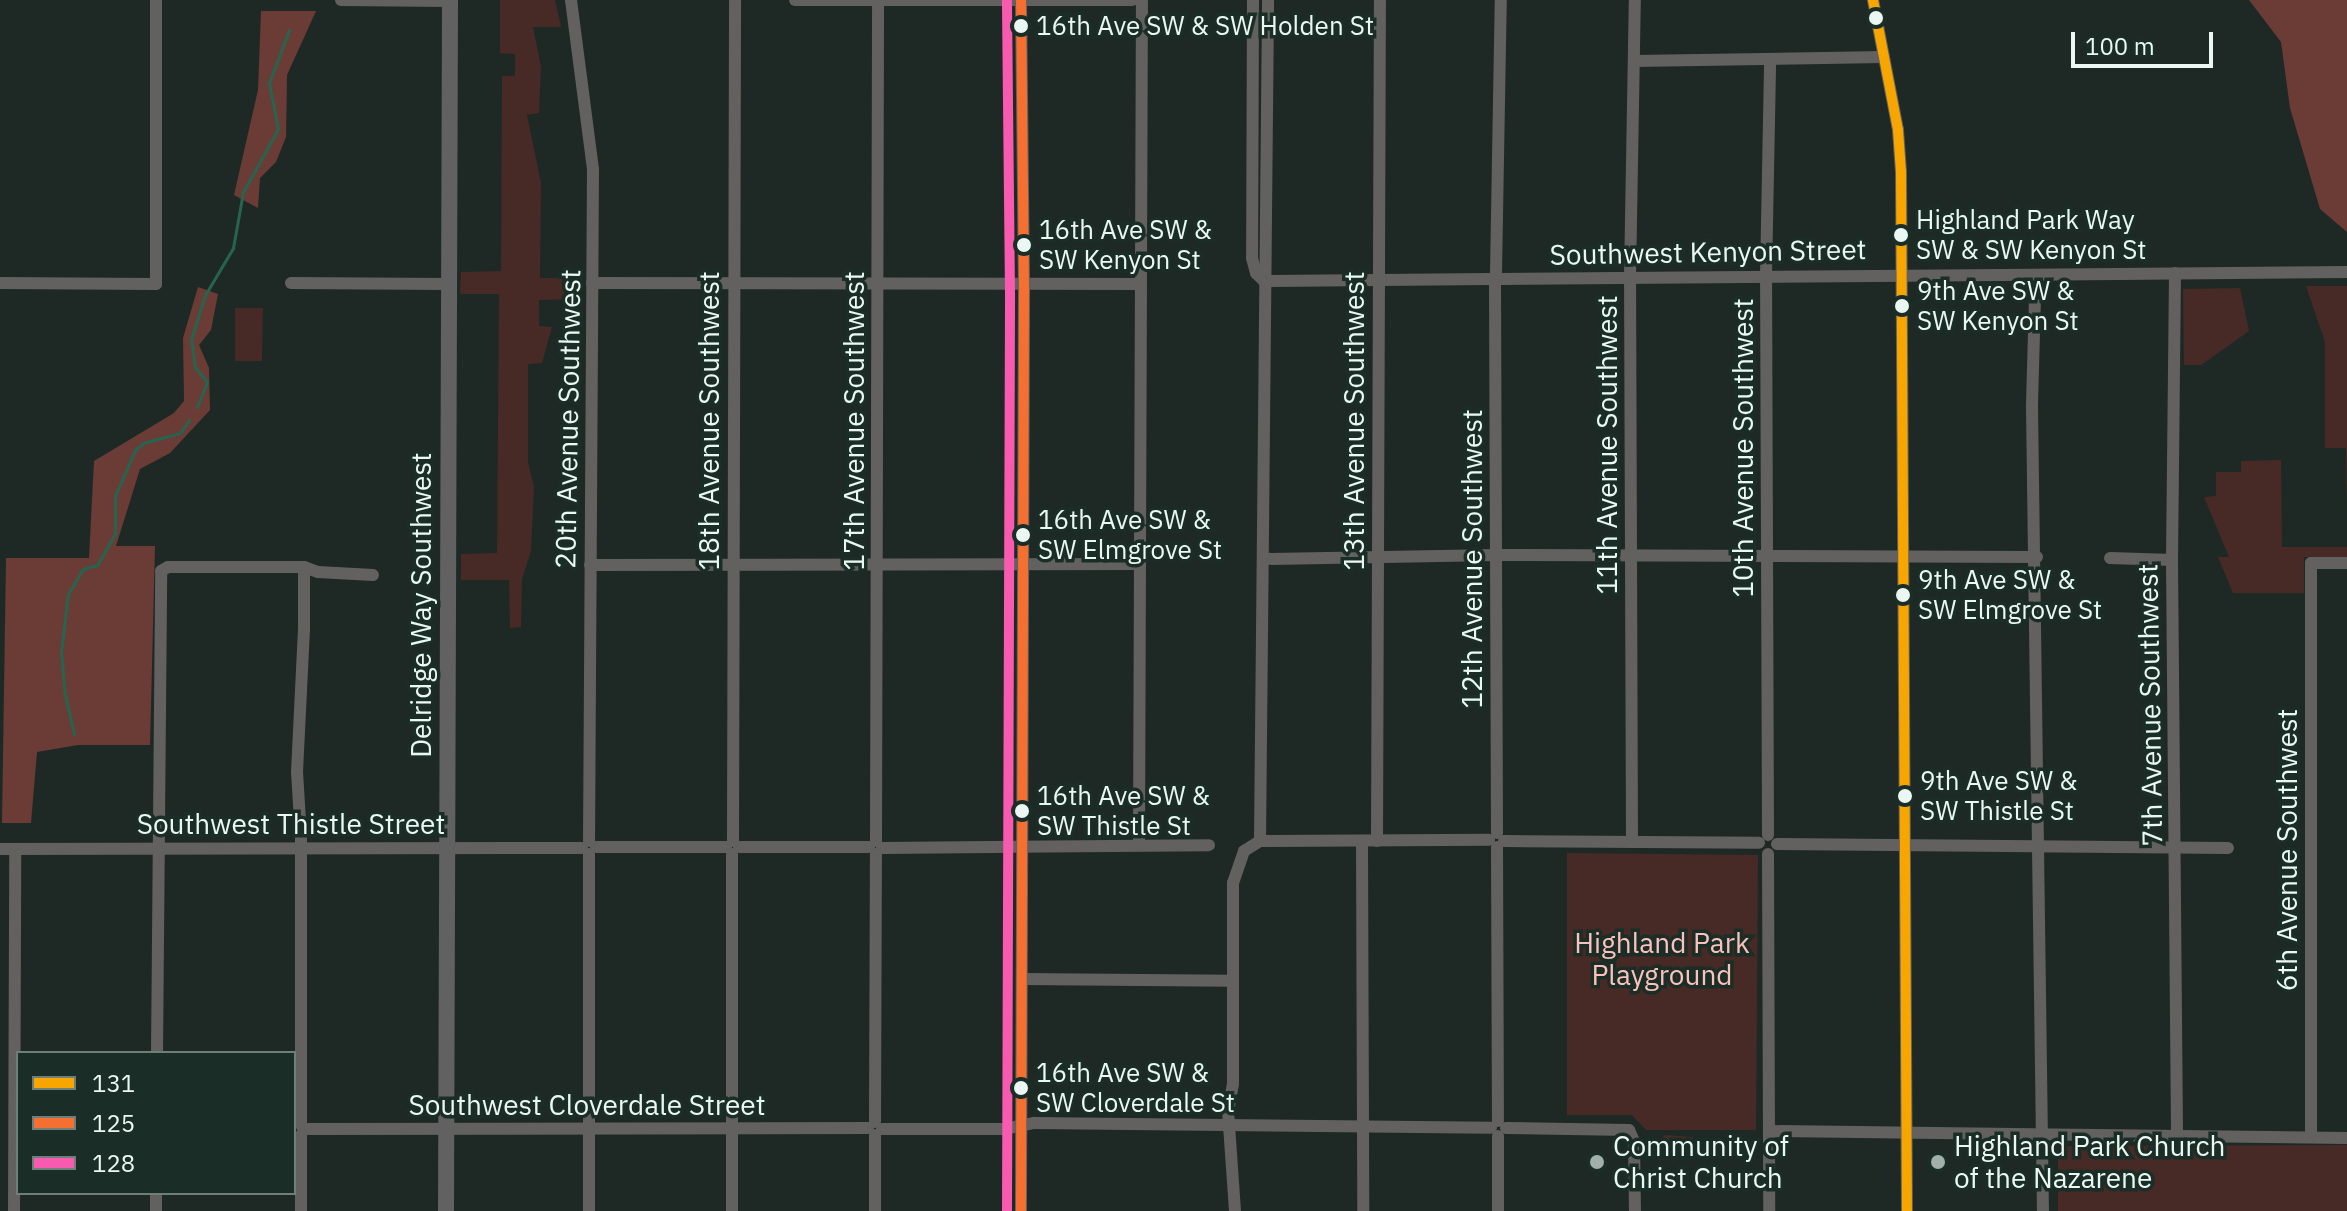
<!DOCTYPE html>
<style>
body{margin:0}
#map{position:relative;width:2347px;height:1211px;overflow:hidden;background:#1e2925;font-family:"IBM Plex Sans",sans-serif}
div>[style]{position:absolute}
.green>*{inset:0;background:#472a26}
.forest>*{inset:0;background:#6b3c36}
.stream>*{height:3px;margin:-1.5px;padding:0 1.5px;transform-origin:1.5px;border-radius:1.5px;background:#25654f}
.minor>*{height:12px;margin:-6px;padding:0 6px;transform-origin:6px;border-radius:6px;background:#626160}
.major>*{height:16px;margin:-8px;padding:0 8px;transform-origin:8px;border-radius:8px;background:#606160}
.bus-1>*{height:10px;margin:-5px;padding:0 5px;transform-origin:5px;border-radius:5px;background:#f7a600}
.bus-2>*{height:10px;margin:-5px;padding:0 5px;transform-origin:5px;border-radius:5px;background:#f46f30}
.bus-3>*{height:10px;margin:-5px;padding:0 5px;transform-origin:5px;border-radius:5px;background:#f75aaf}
.dots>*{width:22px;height:22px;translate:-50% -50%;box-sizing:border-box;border:4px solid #1a2d26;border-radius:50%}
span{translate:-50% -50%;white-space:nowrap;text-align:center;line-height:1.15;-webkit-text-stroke:7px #1a2d26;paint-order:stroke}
.bus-label{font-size:26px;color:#ebf7f2}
.left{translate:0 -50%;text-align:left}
.street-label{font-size:28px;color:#ebf7f2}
.park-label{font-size:28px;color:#fac2ba}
.poi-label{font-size:28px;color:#ebf7f2}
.legend{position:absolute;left:16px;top:1051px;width:280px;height:144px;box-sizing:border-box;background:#1a2d26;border:2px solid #6e7e78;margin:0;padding:10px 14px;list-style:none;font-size:24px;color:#ebf7f2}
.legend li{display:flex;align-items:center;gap:16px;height:40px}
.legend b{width:40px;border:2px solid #6e7e78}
.scale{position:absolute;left:2071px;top:32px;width:142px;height:36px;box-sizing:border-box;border:4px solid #ebf7f2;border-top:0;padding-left:10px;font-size:24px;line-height:28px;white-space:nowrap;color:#ebf7f2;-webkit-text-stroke:6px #1a2d26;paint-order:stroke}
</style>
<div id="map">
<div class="green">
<div style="clip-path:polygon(500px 0,555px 0,561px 27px,533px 27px,541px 67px,539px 113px,527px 115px,541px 183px,540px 278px,579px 278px,579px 299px,539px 300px,539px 326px,552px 327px,542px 363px,528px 364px,528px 462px,534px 487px,531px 551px,522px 579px,521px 627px,510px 628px,509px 580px,461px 580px,461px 554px,497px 553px,499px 294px,460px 294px,461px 272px,501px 271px,502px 76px,515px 76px,515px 54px,500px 53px)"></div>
<div style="clip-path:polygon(2306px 286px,2347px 286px,2347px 512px,2346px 448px,2325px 448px,2325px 342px)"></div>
<div style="clip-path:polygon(2240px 288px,2249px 331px,2201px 365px,2184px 365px,2183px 289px)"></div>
<div style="clip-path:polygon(235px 308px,263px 308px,262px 361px,235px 361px)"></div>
<div style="clip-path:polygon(2281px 460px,2282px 547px,2347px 547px,2347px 557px,2304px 557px,2304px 593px,2233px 593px,2218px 557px,2229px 557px,2204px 497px,2216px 496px,2216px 472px,2241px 472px,2241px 461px)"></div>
<div style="clip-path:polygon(1567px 853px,1758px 855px,1756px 1130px,1646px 1130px,1632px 1115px,1567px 1115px)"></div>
<div style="clip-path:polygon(1665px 1135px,1693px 1137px,1694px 1159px,1659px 1160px,1653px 1152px,1654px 1145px)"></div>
<div style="clip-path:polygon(2347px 1145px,2347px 1211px,2058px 1211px,2058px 1146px)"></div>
</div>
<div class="forest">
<div style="clip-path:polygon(2249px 0,2347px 0,2347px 232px,2320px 209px,2290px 108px,2281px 42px)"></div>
<div style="clip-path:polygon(261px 11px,316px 11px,287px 75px,286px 137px,276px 162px,260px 178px,258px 208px,234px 195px,258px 90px)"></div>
<div style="clip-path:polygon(198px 287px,218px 294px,211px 330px,199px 345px,209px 368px,210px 410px,170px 453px,140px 469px,116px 546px,155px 546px,150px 745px,78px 745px,37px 752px,31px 823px,2px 823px,6px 558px,89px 558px,94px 461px,174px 413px,184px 401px,183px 338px)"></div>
</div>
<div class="stream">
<div style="left:197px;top:407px;width:27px;rotate:-68deg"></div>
<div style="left:207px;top:382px;width:19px;rotate:-129deg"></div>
<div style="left:195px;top:367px;width:27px;rotate:-98deg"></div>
<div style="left:191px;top:340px;width:47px;rotate:-72.7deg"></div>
<div style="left:205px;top:295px;width:55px;rotate:-59.2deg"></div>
<div style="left:233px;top:248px;width:57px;rotate:-79.9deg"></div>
<div style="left:243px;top:192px;width:72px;rotate:-60.9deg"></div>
<div style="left:278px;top:129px;width:47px;rotate:-101.1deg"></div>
<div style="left:269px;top:83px;width:57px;rotate:-69.3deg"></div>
<div style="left:74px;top:734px;width:39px;rotate:-103deg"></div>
<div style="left:65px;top:696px;width:44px;rotate:-95.2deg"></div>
<div style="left:61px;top:652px;width:58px;rotate:-83.1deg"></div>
<div style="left:68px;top:594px;width:29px;rotate:-59deg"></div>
<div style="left:83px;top:569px;width:15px;rotate:-16deg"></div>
<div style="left:97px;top:565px;width:36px;rotate:-60deg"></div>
<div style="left:115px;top:534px;width:38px;rotate:-90deg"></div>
<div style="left:115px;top:496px;width:50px;rotate:-66.5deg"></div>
<div style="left:135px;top:450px;width:11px;rotate:-41deg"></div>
<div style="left:143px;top:443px;width:38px;rotate:-15deg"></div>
<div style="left:180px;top:433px;width:16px;rotate:-55deg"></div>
</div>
<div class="minor">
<div style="left:341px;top:0;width:109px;rotate:0.5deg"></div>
<div style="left:571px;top:0;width:170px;rotate:82.6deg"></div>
<div style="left:593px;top:169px;width:672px;rotate:90.34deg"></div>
<div style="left:795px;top:0;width:337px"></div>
<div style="left:1021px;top:0;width:293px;rotate:89.4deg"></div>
<div style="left:1024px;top:293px;width:918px;rotate:90.19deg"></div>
<div style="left:1253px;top:0;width:258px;rotate:90.2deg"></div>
<div style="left:1252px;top:258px;width:16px;rotate:75deg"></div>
<div style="left:1256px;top:273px;width:11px;rotate:45deg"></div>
<div style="left:1873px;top:0;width:132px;rotate:79.1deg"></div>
<div style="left:1898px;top:130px;width:42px;rotate:85.9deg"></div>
<div style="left:1901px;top:172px;width:1039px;rotate:89.67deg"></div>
<div style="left:1634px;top:61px;width:250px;rotate:-0.9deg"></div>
<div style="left:1496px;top:273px;width:273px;rotate:-89deg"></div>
<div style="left:2175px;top:273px;width:287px;rotate:90.6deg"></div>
<div style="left:2172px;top:560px;width:576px;rotate:89.5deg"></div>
<div style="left:1501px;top:279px;width:846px;rotate:-0.47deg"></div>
<div style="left:1264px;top:281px;width:225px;rotate:-0.5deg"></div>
<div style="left:0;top:283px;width:156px;rotate:0.4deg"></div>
<div style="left:156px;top:284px;width:284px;rotate:-90deg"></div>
<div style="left:291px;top:283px;width:157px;rotate:0.4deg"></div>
<div style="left:592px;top:283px;width:549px;rotate:0.1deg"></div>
<div style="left:1495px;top:285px;width:548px;rotate:89.79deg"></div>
<div style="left:2035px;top:297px;width:110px;rotate:91.6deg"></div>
<div style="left:2032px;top:407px;width:804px;rotate:89.22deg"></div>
<div style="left:2110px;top:558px;width:62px;rotate:1.8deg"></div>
<div style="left:1263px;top:559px;width:234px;rotate:-1deg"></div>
<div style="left:1497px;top:555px;width:540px;rotate:0.21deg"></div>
<div style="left:590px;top:565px;width:550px;rotate:-0.1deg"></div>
<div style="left:1768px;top:835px;width:559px;rotate:-90.2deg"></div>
<div style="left:1766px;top:276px;width:215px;rotate:-88.9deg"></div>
<div style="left:733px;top:841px;width:841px;rotate:-89.86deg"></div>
<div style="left:876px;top:841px;width:840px;rotate:-89.86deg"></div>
<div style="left:1260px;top:841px;width:841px;rotate:-89.45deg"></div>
<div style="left:1377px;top:841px;width:841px;rotate:-89.8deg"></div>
<div style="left:1504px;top:841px;width:255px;rotate:0.4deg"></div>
<div style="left:1362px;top:842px;width:369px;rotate:89.8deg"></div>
<div style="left:1632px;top:842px;width:565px;rotate:-90.2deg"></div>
<div style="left:1630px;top:277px;width:277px;rotate:-89deg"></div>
<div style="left:1777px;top:844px;width:451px;rotate:0.5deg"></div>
<div style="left:1139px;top:845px;width:845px;rotate:-89.8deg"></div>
<div style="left:596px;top:847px;width:130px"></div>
<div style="left:739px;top:847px;width:130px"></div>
<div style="left:1497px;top:847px;width:274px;rotate:89.8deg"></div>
<div style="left:882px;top:848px;width:327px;rotate:-0.5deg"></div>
<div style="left:0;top:849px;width:582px;rotate:-0.1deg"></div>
<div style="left:589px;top:854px;width:357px;rotate:90deg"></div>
<div style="left:1768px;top:854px;width:357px;rotate:89.8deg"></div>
<div style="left:1022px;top:979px;width:209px;rotate:0.5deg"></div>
<div style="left:157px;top:1053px;width:482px;rotate:-89.5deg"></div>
<div style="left:161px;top:571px;width:8px;rotate:-30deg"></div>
<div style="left:168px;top:567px;width:136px"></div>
<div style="left:304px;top:567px;width:15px;rotate:20deg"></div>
<div style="left:318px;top:572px;width:55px;rotate:3.1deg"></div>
<div style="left:875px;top:1122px;width:268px;rotate:-89.8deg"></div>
<div style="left:301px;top:1125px;width:288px;rotate:-90deg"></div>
<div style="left:301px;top:837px;width:65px;rotate:-93.5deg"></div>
<div style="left:297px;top:772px;width:142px;rotate:-87.2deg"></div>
<div style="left:304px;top:630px;width:63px;rotate:-90deg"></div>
<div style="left:1506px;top:1128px;width:123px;rotate:0.9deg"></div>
<div style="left:1629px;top:1130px;width:12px;rotate:66deg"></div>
<div style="left:1634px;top:1141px;width:70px;rotate:89.2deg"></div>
<div style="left:306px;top:1129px;width:562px;rotate:-0.1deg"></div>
<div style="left:882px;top:1129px;width:123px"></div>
<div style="left:1005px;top:1129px;width:30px;rotate:-12deg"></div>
<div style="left:1034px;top:1123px;width:457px;rotate:0.6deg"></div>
<div style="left:1769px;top:1131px;width:578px;rotate:0.69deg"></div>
<div style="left:1498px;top:1136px;width:75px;rotate:90deg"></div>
<div style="left:2311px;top:1137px;width:574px;rotate:-90deg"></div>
<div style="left:2311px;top:563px;width:36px"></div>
<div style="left:14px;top:1211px;width:362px;rotate:-89.8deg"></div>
<div style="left:156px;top:1211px;width:18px;rotate:-90deg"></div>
<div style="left:301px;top:1211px;width:76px;rotate:-90deg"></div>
<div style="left:732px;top:1211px;width:357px;rotate:-90deg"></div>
<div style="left:875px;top:1211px;width:76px;rotate:-90deg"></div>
<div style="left:1235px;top:1211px;width:99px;rotate:-94deg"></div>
<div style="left:1228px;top:1112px;width:28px;rotate:-80deg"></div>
<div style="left:1233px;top:1084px;width:201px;rotate:-90deg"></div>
<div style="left:1233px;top:883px;width:34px;rotate:-71deg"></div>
<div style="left:1244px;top:851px;width:19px;rotate:-32deg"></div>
<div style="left:1260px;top:841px;width:229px;rotate:-0.3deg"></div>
</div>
<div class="major">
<div style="left:446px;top:1211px;width:1211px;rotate:-89.81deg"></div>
</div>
<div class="bus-1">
<div style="left:1873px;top:0;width:132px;rotate:79.1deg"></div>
<div style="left:1898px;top:130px;width:42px;rotate:85.9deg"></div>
<div style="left:1901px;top:172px;width:1039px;rotate:89.67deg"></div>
</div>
<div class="bus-2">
<div style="left:1021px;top:0;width:293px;rotate:89.4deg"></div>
<div style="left:1024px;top:293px;width:918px;rotate:90.19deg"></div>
</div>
<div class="bus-3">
<div style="left:1007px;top:1211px;width:918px;rotate:-89.81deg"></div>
<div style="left:1010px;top:293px;width:293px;rotate:-90.6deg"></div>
</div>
<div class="dots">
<div style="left:1876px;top:18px;background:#ebf7f2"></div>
<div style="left:1021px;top:26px;background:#ebf7f2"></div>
<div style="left:1901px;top:235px;background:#ebf7f2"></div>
<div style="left:1024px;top:245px;background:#ebf7f2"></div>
<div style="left:1902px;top:306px;background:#ebf7f2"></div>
<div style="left:1023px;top:535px;background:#ebf7f2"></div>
<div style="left:1903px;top:595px;background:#ebf7f2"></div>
<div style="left:1905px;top:796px;background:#ebf7f2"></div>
<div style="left:1022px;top:811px;background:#ebf7f2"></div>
<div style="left:1021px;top:1088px;background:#ebf7f2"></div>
<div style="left:1597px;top:1162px;background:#a3afaa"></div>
<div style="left:1938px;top:1162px;background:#a3afaa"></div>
</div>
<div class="bus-label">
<span class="left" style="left:1036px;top:26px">16th Ave SW &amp; SW Holden St</span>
<span class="left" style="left:1916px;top:235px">Highland Park Way<br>SW &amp; SW Kenyon St</span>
<span class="left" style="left:1039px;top:245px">16th Ave SW &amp;<br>SW Kenyon St</span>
<span class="left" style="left:1917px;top:306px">9th Ave SW &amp;<br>SW Kenyon St</span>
<span class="left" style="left:1038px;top:535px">16th Ave SW &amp;<br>SW Elmgrove St</span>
<span class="left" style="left:1918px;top:595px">9th Ave SW &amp;<br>SW Elmgrove St</span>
<span class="left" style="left:1920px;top:796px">9th Ave SW &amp;<br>SW Thistle St</span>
<span class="left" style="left:1037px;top:811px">16th Ave SW &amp;<br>SW Thistle St</span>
<span class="left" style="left:1036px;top:1088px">16th Ave SW &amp;<br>SW Cloverdale St</span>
</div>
<div class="street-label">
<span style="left:1708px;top:252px;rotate:-1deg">Southwest Kenyon Street</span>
<span style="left:568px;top:419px;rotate:-89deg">20th Avenue Southwest</span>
<span style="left:709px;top:421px;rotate:-90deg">18th Avenue Southwest</span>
<span style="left:854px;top:421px;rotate:-90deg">17th Avenue Southwest</span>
<span style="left:1354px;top:421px;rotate:-90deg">13th Avenue Southwest</span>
<span style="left:1607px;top:445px;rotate:-90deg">11th Avenue Southwest</span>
<span style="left:1743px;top:448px;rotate:-90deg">10th Avenue Southwest</span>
<span style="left:1472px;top:559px;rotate:-90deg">12th Avenue Southwest</span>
<span style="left:421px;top:605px;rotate:-90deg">Delridge Way Southwest</span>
<span style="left:2150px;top:705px;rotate:-91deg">7th Avenue Southwest</span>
<span style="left:291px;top:824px">Southwest Thistle Street</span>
<span style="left:2287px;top:850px;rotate:-90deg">6th Avenue Southwest</span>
<span style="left:587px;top:1105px">Southwest Cloverdale Street</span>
</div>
<div class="park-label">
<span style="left:1662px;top:959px">Highland Park<br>Playground</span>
</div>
<div class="poi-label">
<span class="left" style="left:1613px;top:1162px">Community of<br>Christ Church</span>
<span class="left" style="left:1954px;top:1162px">Highland Park Church<br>of the Nazarene</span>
</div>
<ul class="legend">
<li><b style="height:10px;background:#f7a600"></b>131</li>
<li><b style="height:10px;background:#f46f30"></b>125</li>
<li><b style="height:10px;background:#f75aaf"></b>128</li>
</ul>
<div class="scale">100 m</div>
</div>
